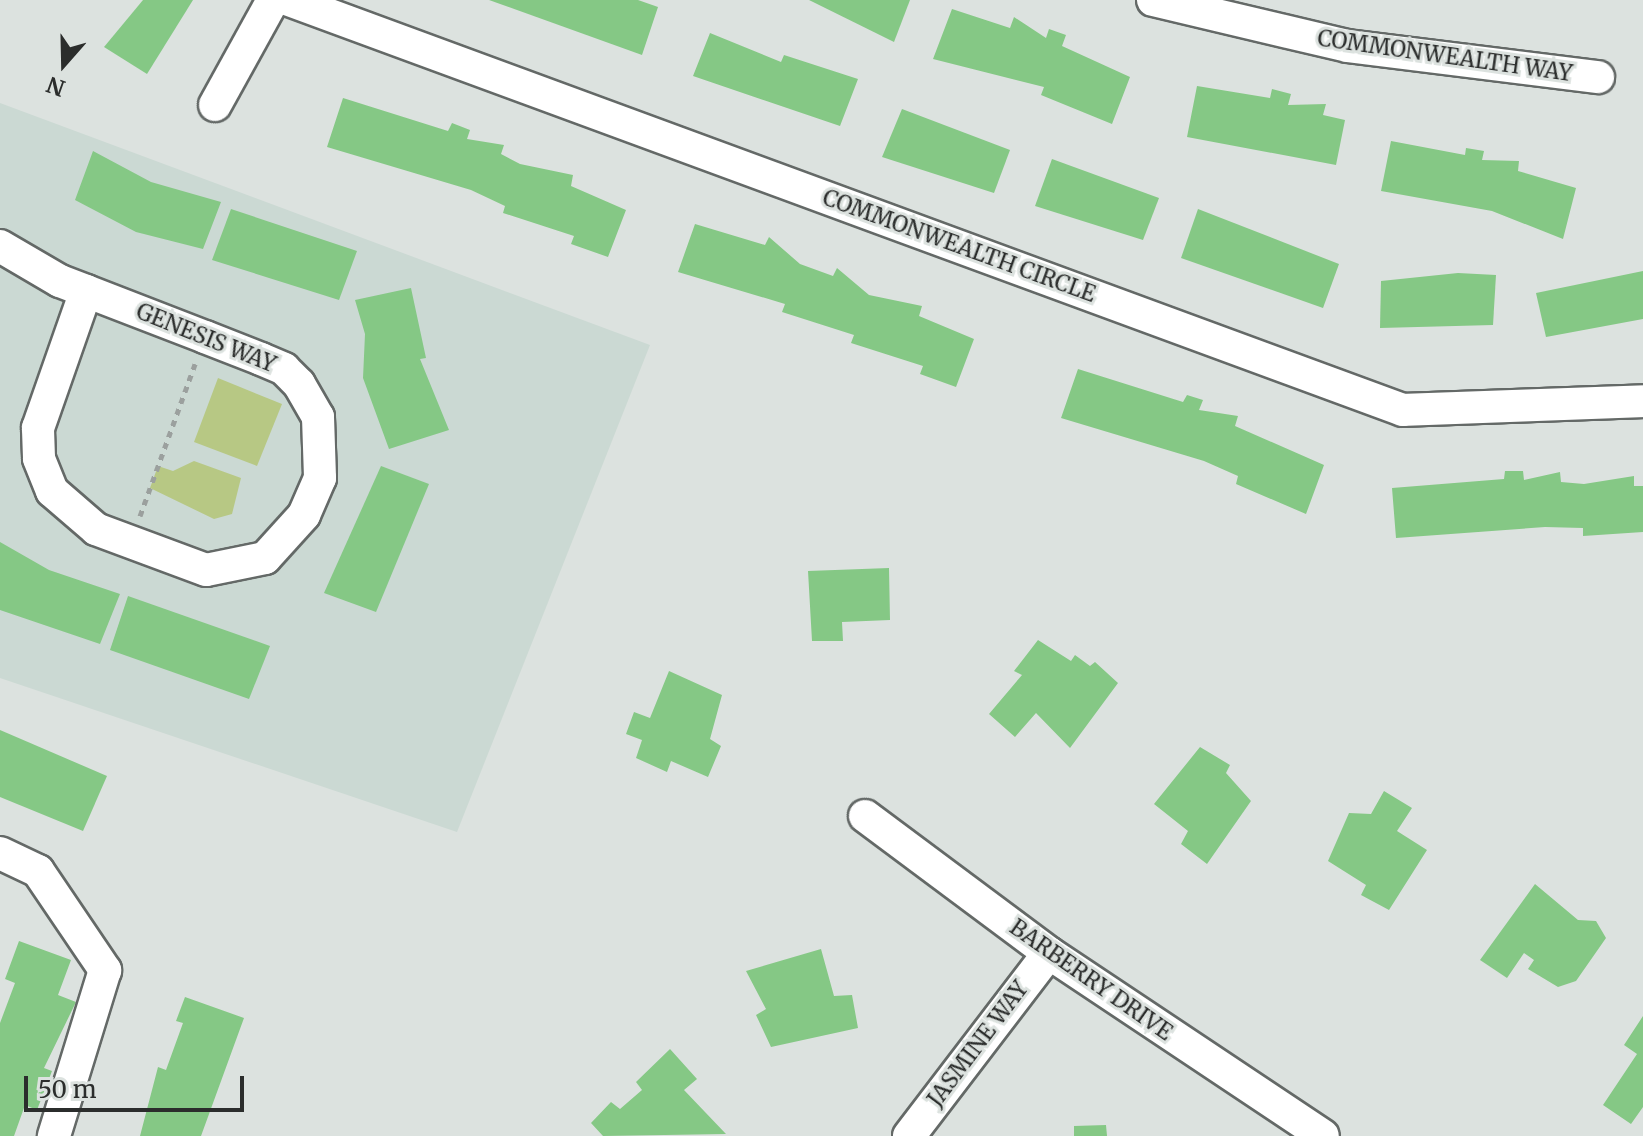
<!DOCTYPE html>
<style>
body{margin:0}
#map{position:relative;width:1643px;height:1136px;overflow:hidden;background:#dce2df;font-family:Merriweather,serif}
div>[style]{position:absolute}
.built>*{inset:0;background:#cbd9d3}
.green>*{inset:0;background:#b7c884}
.building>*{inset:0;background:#85c885}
.path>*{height:5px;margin-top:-2.5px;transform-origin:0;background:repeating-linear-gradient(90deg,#9ba09e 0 6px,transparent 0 12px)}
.roads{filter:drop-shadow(2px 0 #646967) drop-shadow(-2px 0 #646967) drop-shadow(0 2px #646967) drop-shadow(0 -2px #646967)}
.street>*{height:32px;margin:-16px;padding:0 16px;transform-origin:16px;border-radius:16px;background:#fff}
span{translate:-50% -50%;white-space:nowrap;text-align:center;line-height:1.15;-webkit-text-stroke:6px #dce2df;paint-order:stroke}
.street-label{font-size:22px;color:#2b2d2c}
.north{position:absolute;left:24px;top:24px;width:80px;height:80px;-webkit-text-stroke:6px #dce2df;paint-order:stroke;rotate:200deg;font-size:22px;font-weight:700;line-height:32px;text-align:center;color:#2b2d2c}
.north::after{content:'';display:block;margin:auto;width:28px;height:36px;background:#2b2d2c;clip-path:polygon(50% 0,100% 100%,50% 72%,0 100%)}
.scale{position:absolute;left:24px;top:1076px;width:220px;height:36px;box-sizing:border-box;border:4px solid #2b2d2c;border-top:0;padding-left:10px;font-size:24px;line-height:28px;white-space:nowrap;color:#2b2d2c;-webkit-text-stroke:6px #dce2df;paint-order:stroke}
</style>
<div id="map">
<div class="built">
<div style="clip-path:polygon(0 103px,650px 345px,457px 832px,0 678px)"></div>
</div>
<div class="green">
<div style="clip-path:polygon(218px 378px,282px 404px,257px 466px,194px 442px)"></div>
<div style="clip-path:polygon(194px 461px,241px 478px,232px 514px,214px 519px,150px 488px,158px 466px,173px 471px)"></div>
</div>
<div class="building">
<div style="clip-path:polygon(143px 0,193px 0,147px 74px,104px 47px)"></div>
<div style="clip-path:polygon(489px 0,638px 0,658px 7px,642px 55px)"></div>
<div style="clip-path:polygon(809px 0,910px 0,894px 42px)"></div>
<div style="clip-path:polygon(952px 9px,1010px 28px,1014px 17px,1046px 38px,1049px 29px,1066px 35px,1062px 46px,1130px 77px,1112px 124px,1041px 95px,1044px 87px,933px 59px)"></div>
<div style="clip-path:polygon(710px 33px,781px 62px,784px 55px,858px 79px,840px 126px,693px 76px)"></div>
<div style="clip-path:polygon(1197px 86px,1270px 98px,1272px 89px,1291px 94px,1288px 105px,1326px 104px,1323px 115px,1345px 120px,1336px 165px,1187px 137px)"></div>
<div style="clip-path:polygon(343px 98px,448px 131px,452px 123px,470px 130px,467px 139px,504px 145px,501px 154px,520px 164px,573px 175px,571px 186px,626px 210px,608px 257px,571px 244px,574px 236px,503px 213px,505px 206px,471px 190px,327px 147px)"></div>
<div style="clip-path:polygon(902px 109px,1010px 150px,994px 193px,882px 157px)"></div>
<div style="clip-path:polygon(1391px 141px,1465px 155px,1466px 148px,1484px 151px,1482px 160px,1519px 161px,1518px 171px,1576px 188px,1563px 239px,1492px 211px,1381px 191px)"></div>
<div style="clip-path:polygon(93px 151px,151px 182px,221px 202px,203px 249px,136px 232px,75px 200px)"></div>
<div style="clip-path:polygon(1052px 159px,1159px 198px,1143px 240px,1035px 206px)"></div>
<div style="clip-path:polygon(231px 209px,357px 251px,339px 300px,212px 260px)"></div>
<div style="clip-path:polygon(1198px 209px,1339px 264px,1323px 308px,1181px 258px)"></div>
<div style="clip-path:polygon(695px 224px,765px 245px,769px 237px,800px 264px,833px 276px,837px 268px,869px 295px,922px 306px,919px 316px,974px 339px,956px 387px,920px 374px,923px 366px,851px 343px,854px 335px,782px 312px,785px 304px,678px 272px)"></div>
<div style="clip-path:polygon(1643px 271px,1643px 319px,1546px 337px,1536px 293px)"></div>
<div style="clip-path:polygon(1458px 273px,1496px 275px,1493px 325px,1380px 328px,1381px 281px)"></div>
<div style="clip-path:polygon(411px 288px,426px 358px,420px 359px,449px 430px,389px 449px,363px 378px,365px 334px,355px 300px)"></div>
<div style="clip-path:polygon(1078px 369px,1183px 402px,1187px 395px,1203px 400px,1199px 410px,1238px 416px,1235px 426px,1324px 465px,1306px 514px,1236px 484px,1238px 476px,1204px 461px,1061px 418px)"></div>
<div style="clip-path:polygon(381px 466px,429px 484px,376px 612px,324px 593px)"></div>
<div style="clip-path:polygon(1505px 471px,1523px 471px,1524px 480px,1560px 472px,1561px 482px,1584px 484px,1634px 476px,1634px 486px,1643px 486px,1643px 532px,1583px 536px,1583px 528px,1545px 527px,1396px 538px,1392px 488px,1504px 479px)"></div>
<div style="clip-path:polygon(0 542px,49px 570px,120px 594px,100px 644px,0 610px)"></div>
<div style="clip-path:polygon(889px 568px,890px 620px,842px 622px,843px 641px,812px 641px,808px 571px)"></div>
<div style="clip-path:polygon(128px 596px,270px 646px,249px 699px,110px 650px)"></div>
<div style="clip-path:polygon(1038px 640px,1071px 661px,1075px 655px,1090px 666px,1095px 662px,1118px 683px,1070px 748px,1036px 713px,1015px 737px,989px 714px,1022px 675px,1014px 671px)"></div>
<div style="clip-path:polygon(669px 671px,722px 695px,710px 739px,721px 746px,708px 777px,671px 761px,667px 772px,636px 758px,642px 740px,626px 734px,634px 712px,650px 718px)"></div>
<div style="clip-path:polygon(0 730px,107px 776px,83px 831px,0 797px)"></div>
<div style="clip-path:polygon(1200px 747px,1230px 765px,1226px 773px,1251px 801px,1207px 864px,1181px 844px,1188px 831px,1154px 804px)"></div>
<div style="clip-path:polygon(1384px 791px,1412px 808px,1397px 831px,1427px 850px,1389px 910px,1361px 895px,1366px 885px,1328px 861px,1349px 813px,1371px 814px)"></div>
<div style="clip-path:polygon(1535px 884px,1578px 920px,1596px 921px,1606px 938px,1576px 981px,1558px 987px,1528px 969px,1534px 960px,1524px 953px,1507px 978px,1480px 960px)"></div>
<div style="clip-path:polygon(19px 941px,71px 960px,58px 995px,76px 1002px,44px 1068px,52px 1071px,37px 1110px,25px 1105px,14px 1136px,0 1136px,0 1023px,15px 983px,5px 979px)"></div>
<div style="clip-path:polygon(821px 949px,834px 996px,852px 995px,858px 1028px,771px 1047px,756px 1015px,766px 1009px,746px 971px)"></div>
<div style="clip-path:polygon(185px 997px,244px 1018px,201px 1136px,140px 1136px,158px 1067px,166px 1070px,183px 1023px,176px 1021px)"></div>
<div style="clip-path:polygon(1643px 1016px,1643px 1107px,1631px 1124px,1603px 1105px,1637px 1054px,1624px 1045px)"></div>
<div style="clip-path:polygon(670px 1049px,697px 1079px,684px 1090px,726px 1134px,603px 1136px,591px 1123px,611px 1102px,620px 1109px,642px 1090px,636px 1082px)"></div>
<div style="clip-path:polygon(1106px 1125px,1107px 1136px,1074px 1136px,1074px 1126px)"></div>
</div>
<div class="path">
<div style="left:140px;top:516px;width:162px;rotate:-70.1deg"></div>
</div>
<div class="roads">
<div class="street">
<div style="left:289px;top:0;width:1187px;rotate:20.21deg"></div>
<div style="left:1403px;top:410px;width:240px;rotate:-2.1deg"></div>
<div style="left:1153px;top:0;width:200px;rotate:13.3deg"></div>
<div style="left:1348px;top:46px;width:252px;rotate:7.1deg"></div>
<div style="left:215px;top:105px;width:120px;rotate:-61.1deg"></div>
<div style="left:0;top:246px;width:69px;rotate:30.3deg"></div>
<div style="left:60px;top:281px;width:28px;rotate:21deg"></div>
<div style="left:86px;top:291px;width:128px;rotate:21.1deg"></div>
<div style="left:205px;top:337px;width:60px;rotate:21.4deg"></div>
<div style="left:261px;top:359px;width:25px;rotate:23deg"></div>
<div style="left:284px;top:369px;width:21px;rotate:45deg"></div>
<div style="left:299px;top:384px;width:38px;rotate:60deg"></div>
<div style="left:318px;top:417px;width:61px;rotate:88.1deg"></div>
<div style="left:320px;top:478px;width:40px;rotate:113.4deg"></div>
<div style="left:304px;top:515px;width:58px;rotate:132.2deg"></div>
<div style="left:265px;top:558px;width:60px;rotate:168.5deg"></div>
<div style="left:206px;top:570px;width:117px;rotate:-159.6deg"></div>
<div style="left:96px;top:529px;width:58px;rotate:-139.2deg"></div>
<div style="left:52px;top:491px;width:35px;rotate:-112deg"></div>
<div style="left:39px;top:458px;width:30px;rotate:-92deg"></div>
<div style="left:38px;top:428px;width:145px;rotate:-70.7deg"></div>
<div style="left:865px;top:816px;width:229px;rotate:36.7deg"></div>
<div style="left:1049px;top:953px;width:329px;rotate:33.7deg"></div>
<div style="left:0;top:853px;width:42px;rotate:25.3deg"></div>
<div style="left:38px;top:871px;width:120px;rotate:55.9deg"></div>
<div style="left:105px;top:970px;width:174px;rotate:107.1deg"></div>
<div style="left:909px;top:1136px;width:230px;rotate:-52.6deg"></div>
</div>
</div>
<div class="street-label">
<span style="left:1445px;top:56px;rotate:8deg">COMMONWEALTH WAY</span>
<span style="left:959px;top:246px;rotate:20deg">COMMONWEALTH CIRCLE</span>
<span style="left:206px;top:338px;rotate:22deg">GENESIS WAY</span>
<span style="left:1091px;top:980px;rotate:35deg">BARBERRY DRIVE</span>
<span style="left:978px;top:1044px;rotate:-53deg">JASMINE WAY</span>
</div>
<div class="north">N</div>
<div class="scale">50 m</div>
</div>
